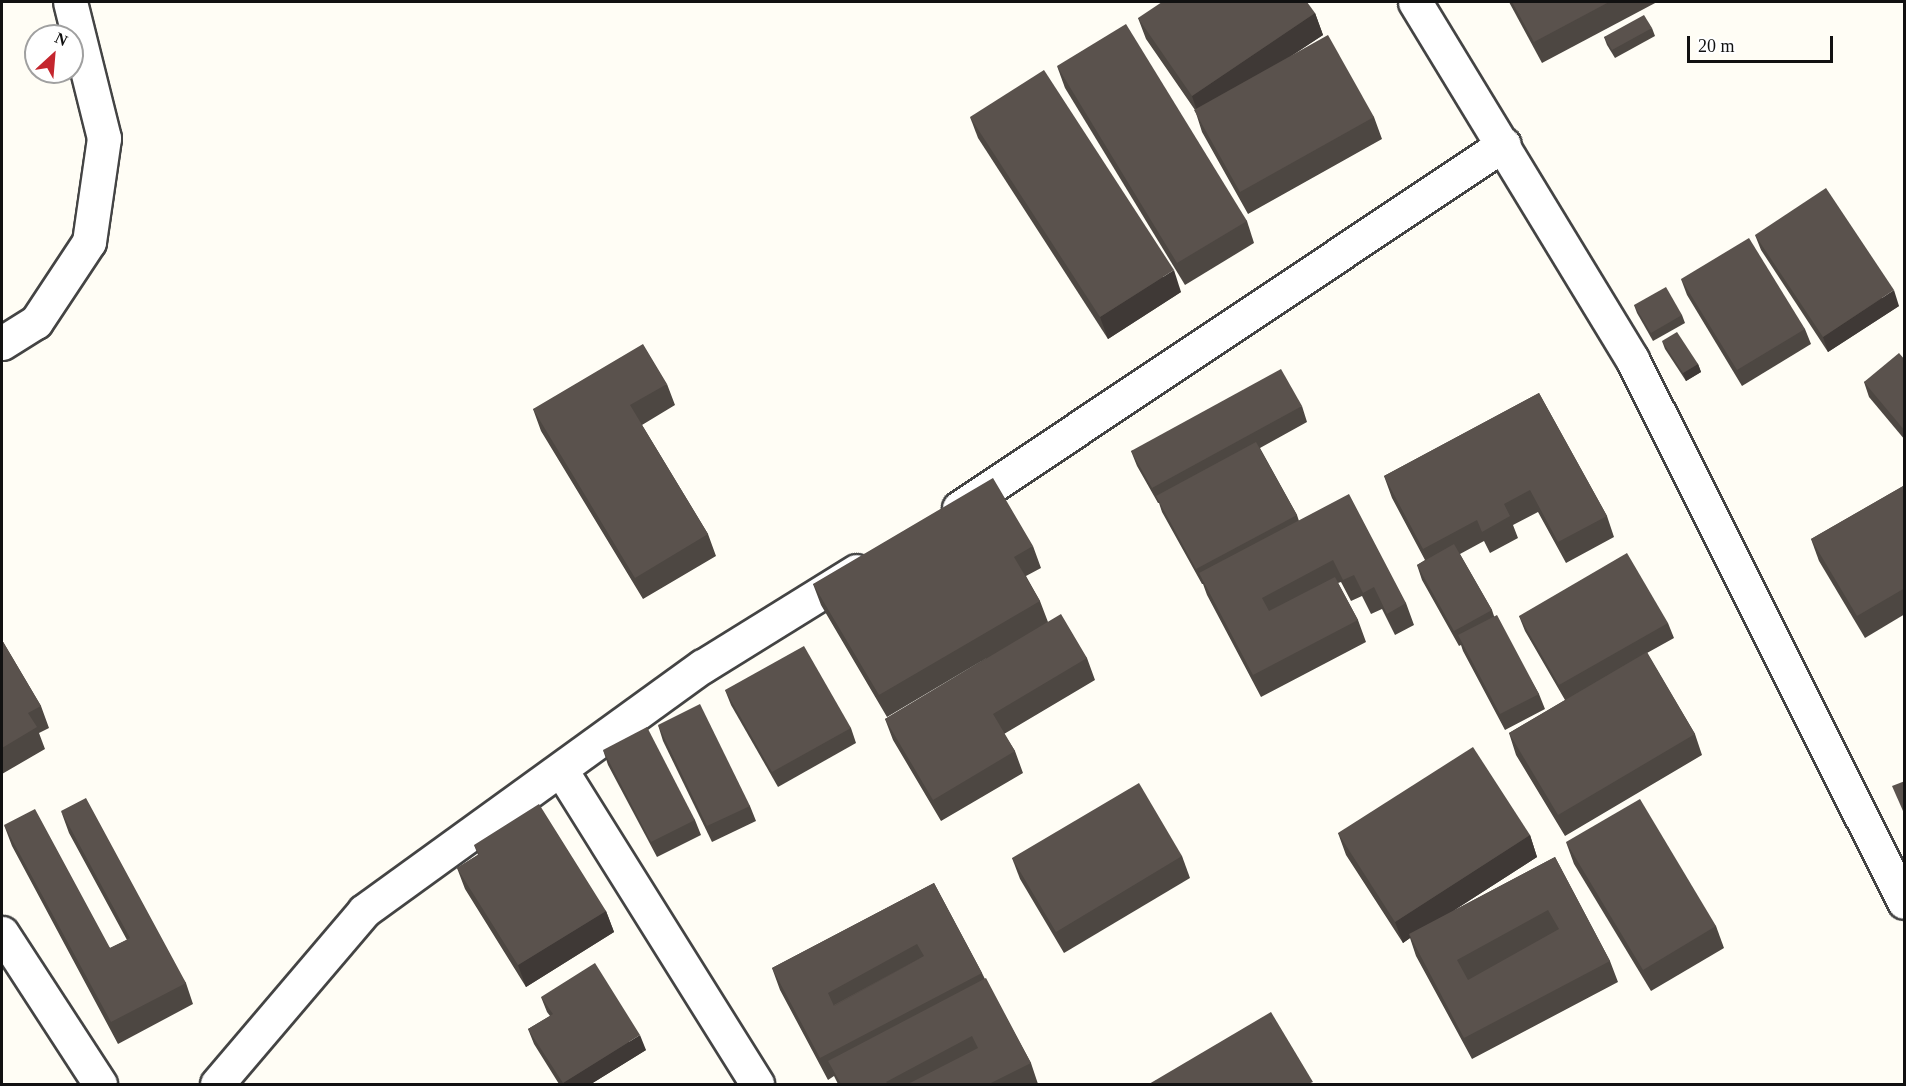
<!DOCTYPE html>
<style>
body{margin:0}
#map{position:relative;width:1906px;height:1086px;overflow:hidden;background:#fffdf5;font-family:Georgia,serif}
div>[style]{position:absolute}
.roads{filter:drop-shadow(2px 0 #444) drop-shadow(-2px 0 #444) drop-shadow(0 2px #444) drop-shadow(0 -2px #444)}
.street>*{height:33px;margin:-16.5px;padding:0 16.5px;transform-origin:16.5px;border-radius:16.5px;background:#fff}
.wall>*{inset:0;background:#4d4742}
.shaded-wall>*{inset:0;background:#3f3936}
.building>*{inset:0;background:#5a524d}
span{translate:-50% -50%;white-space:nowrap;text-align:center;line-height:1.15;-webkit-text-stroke:6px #fff;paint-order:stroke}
.frame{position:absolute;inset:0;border:3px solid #111;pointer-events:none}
.north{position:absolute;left:24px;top:24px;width:60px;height:60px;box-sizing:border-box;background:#fff;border:2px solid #a0a0a0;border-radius:50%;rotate:26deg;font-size:16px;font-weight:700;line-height:24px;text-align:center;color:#111}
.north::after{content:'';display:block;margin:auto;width:21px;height:27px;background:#c4262e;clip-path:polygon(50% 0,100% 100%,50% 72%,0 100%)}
.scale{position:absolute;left:1687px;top:36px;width:146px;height:27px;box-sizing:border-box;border:3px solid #111;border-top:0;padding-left:8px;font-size:18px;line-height:21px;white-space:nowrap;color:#111;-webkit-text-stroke:4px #fff;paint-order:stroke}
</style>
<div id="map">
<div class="roads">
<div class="street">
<div style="left:1415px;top:2px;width:418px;rotate:58.7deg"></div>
<div style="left:1632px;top:359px;width:607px;rotate:63.39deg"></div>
<div style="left:2px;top:343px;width:40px;rotate:-32deg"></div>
<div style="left:36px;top:322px;width:96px;rotate:-56.5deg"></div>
<div style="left:89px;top:242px;width:105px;rotate:-81.8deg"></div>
<div style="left:104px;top:138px;width:140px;rotate:-104deg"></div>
<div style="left:959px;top:508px;width:655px;rotate:-33.74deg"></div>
<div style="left:561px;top:770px;width:370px;rotate:58deg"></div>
<div style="left:2px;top:933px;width:180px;rotate:57deg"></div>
<div style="left:217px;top:1084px;width:227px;rotate:-49.6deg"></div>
<div style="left:364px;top:911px;width:418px;rotate:-35.9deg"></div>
<div style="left:703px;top:666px;width:180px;rotate:-31.8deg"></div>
</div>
</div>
<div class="wall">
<div style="clip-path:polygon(1509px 2px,1657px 2px,1542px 63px)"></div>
<div style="clip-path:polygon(1315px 13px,1323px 35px,1291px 56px,1374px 117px,1382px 139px,1248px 214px,1202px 132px,1195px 110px,1146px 39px,1138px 18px)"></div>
<div style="clip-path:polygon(1652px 28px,1655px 36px,1615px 58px,1607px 45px,1604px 37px)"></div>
<div style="clip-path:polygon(1057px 66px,1247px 221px,1254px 243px,1185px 285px,1065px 88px)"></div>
<div style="clip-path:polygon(970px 117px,1181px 292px,1108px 339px,978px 138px)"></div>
<div style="clip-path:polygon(1755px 235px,1899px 306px,1828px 352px,1761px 250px)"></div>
<div style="clip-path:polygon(1681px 279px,1805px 329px,1811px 344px,1742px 386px,1687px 295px)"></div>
<div style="clip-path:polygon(1634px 305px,1682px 315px,1685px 323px,1653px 341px,1637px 313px)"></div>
<div style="clip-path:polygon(1662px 341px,1698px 364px,1701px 372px,1686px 381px,1665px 349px)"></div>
<div style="clip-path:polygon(1905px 360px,1905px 440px,1869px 397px,1864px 382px)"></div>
<div style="clip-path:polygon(667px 384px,675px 405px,642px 425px,708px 534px,716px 556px,643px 599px,541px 431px,533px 409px)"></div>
<div style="clip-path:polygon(1539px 393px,1607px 516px,1614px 537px,1566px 563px,1538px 512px,1513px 525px,1518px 538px,1490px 553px,1484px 541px,1460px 554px,1492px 610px,1494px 616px,1539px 694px,1545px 709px,1505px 730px,1463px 651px,1461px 645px,1459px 646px,1422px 580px,1417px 565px,1425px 560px,1392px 498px,1384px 476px)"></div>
<div style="clip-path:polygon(1302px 406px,1307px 422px,1260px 448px,1297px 515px,1299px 521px,1406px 603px,1414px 625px,1395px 635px,1382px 609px,1371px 614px,1362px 596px,1351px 601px,1341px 582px,1338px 583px,1358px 620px,1366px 642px,1261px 697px,1207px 595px,1203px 584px,1202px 584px,1162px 512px,1159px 503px,1158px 503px,1137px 466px,1131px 451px)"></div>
<div style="clip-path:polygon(1905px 485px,1905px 614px,1865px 638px,1819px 561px,1811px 539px)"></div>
<div style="clip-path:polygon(1033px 546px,1041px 568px,1026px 576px,1040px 601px,1048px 622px,1087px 658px,1095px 680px,1004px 734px,1015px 751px,1023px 773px,941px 821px,893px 740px,885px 719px,990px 656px,887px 717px,821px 605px,813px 584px)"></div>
<div style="clip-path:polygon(1519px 616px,1668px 623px,1674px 638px,1647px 653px,1695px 734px,1702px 755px,1565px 836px,1516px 755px,1509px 733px,1565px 700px,1525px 631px)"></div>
<div style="clip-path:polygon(2px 640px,41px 706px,49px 728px,39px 733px,45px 749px,2px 774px)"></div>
<div style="clip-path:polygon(725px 690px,851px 728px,856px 743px,778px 787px,731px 705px)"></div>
<div style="clip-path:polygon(658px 725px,750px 806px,756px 821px,712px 842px,663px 741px)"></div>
<div style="clip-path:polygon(603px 750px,695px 820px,701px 835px,657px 857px,608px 765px)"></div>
<div style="clip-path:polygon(61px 811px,186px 983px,193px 1004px,118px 1044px,12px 846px,4px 825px,110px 948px,127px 940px,69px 833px)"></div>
<div style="clip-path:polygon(1338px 833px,1530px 835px,1537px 857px,1453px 911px,1555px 857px,1610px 961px,1618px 982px,1472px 1059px,1416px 956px,1410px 938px,1403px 943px,1346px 855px)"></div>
<div style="clip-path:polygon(1566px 842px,1716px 926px,1724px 948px,1651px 991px,1574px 864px)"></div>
<div style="clip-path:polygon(474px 845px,606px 911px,614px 932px,526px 987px,465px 889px,457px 868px,478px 855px)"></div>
<div style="clip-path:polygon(1182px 856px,1190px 878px,1064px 953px,1020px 879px,1012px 858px)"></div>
<div style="clip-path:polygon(934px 883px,982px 973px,985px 979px,1031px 1063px,1038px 1084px,838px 1084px,834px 1076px,828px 1080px,780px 990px,772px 968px)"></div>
<div style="clip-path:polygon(541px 997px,646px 1050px,591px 1084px,559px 1084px,534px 1044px,528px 1029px,550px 1016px,547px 1012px)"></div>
</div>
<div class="shaded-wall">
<div style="clip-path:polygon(1315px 13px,1323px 35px,1199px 117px,1192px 96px)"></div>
<div style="clip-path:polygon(1174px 270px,1181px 292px,1108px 339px,1100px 317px)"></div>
<div style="clip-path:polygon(1894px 290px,1899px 306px,1828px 352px,1823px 337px)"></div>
<div style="clip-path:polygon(1698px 364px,1701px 372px,1686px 381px,1683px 373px)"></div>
<div style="clip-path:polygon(1530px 835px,1537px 857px,1411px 938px,1409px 934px,1410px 938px,1403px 943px,1395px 922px)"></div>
<div style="clip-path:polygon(606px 911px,614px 932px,526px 987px,518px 965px)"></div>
<div style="clip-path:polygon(640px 1035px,646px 1050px,591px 1084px,563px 1084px,563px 1083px)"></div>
</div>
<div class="building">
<div style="clip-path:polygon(1162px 2px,1307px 2px,1315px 13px,1192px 96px,1138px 18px)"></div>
<div style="clip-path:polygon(1512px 2px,1609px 2px,1534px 42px)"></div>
<div style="clip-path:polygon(1644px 15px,1652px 28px,1612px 50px,1604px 37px)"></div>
<div style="clip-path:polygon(1126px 24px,1247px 221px,1177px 263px,1057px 66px)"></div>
<div style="clip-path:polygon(1328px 35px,1374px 117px,1240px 192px,1194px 110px)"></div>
<div style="clip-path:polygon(1044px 70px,1174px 270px,1100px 317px,970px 117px)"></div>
<div style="clip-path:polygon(1826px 188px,1894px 290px,1823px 337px,1755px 235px)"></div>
<div style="clip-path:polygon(1749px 238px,1805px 329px,1737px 370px,1681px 279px)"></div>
<div style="clip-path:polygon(1666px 287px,1682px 315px,1651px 333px,1634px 305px)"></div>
<div style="clip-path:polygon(1677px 332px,1698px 364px,1683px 373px,1662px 341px)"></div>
<div style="clip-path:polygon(643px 344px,667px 384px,630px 405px,708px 534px,635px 578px,533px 409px)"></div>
<div style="clip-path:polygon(1899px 353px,1905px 360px,1905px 431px,1864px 382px)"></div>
<div style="clip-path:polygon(1281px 369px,1302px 406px,1152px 488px,1131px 451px)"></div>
<div style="clip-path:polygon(1539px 393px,1607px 516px,1558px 542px,1530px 490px,1504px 504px,1510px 516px,1482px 532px,1477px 520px,1423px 549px,1384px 476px)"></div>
<div style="clip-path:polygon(1256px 442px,1297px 515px,1196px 569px,1156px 496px)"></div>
<div style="clip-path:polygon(993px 478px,1033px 546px,1014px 557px,1040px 601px,879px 695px,813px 584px)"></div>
<div style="clip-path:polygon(1905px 485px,1905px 588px,1857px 616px,1811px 539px)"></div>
<div style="clip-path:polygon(1349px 494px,1406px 603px,1387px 614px,1374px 587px,1363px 593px,1354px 575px,1343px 580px,1333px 560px,1262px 598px,1269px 611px,1335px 577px,1358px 620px,1253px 675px,1199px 573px)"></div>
<div style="clip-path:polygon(1454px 544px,1492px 610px,1454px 631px,1417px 565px)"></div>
<div style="clip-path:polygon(1627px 553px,1668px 623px,1559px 685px,1519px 616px)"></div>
<div style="clip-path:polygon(1061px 614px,1087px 658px,993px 714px,1015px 751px,933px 800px,885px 719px)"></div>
<div style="clip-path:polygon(1497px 615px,1539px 694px,1500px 714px,1458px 635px)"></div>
<div style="clip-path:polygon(2px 640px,41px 706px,28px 713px,37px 727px,2px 748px)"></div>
<div style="clip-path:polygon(804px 646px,851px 728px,772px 772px,725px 690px)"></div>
<div style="clip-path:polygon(1647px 652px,1695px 734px,1558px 815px,1509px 733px)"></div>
<div style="clip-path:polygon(700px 704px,750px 806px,707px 826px,658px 725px)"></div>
<div style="clip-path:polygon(647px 727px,695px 820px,651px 842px,603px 750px)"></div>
<div style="clip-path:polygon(1473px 747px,1530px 835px,1395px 922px,1338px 833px)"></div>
<div style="clip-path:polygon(1905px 781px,1905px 810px,1903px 811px,1892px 786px)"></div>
<div style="clip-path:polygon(1139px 783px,1182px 856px,1056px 932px,1012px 858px)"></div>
<div style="clip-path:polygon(86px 798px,186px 983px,111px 1022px,4px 825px,35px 809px,110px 948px,130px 938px,61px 811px)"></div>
<div style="clip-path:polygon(1640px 799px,1716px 926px,1643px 970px,1566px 842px)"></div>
<div style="clip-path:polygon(539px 804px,606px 911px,518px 965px,457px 868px,479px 854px,474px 845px)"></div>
<div style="clip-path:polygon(evenodd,1555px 857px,1610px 961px,1464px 1038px,1409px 934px,1555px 857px,1548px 910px,1559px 929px,1468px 980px,1457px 960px,1548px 910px)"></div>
<div style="clip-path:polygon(evenodd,934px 883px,982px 973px,820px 1058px,772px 968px,934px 883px,917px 944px,924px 956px,834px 1006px,828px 993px,917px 944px)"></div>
<div style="clip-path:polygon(922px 957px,834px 1006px,834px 1005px)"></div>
<div style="clip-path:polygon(595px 963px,640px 1035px,563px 1083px,528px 1029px,553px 1014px,541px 997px)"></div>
<div style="clip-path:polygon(986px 978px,1031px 1063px,989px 1084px,908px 1084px,978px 1048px,972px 1036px,886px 1082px,888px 1084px,841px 1084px,828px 1061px)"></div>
<div style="clip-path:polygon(1271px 1012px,1313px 1082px,1308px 1084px,1149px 1084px)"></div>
</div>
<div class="frame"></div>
<div class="north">N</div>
<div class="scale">20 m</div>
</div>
